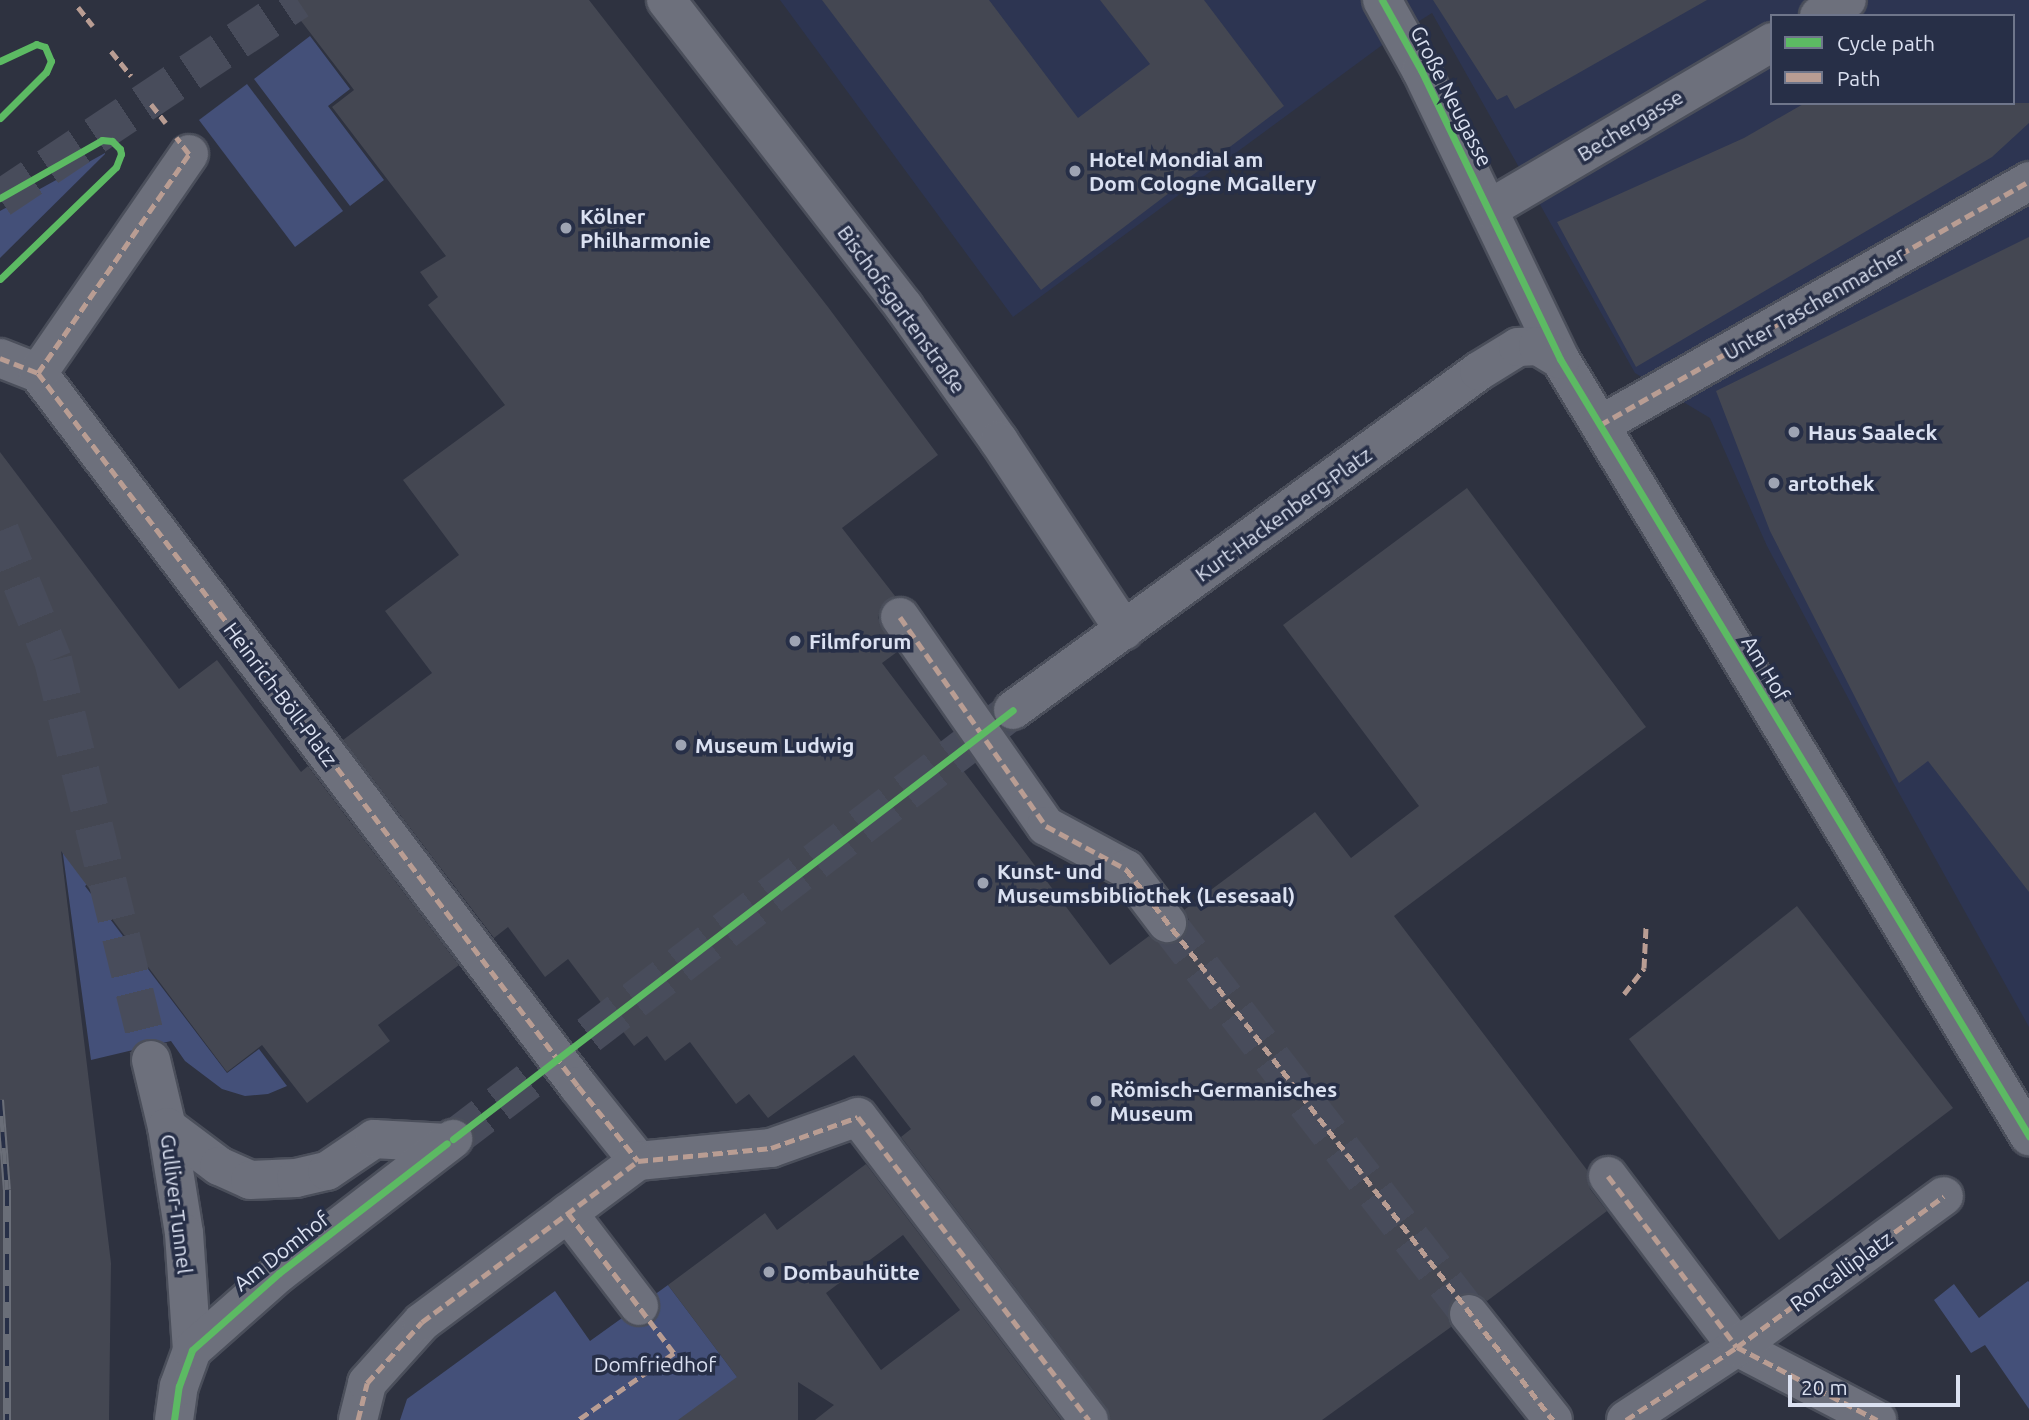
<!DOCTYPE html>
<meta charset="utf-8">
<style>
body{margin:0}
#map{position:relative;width:2029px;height:1420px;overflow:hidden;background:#2e3240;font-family:Ubuntu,sans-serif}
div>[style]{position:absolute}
.built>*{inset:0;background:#2d3552}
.green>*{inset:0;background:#445079}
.building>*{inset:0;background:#444752}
.pedestrian-tunnel>*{height:38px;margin-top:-19px;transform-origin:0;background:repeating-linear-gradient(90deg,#484c5b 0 38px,transparent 0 57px)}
.minor-tunnel>*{height:38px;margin-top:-19px;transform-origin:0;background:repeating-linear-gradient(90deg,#484c5b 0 38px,transparent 0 57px)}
.roads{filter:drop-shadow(2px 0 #4b4f5b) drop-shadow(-2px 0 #4b4f5b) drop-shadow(0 2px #4b4f5b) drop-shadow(0 -2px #4b4f5b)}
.pedestrian>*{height:38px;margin:-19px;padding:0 19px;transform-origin:19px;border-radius:19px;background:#6d707c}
.minor>*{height:38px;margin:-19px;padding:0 19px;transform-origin:19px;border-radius:19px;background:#6d707c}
.rail>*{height:8px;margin-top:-4px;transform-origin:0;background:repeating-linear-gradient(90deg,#272f47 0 16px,#6a6e78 0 32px);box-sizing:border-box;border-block:2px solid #6a6e78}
.quiet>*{height:5px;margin-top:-2.5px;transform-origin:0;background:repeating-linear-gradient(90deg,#b99d93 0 10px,transparent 0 15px)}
.cycleway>*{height:7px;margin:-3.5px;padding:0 3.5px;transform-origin:3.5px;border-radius:3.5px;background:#5cba63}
.dots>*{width:19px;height:19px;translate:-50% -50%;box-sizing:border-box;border:4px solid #272f47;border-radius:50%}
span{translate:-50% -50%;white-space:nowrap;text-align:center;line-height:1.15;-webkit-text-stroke:7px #272f47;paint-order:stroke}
.street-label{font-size:21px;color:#dbe1f1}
.poi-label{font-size:21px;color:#dbe1f1;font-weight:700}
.left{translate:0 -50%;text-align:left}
.park-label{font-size:21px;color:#d9dff0}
.legend{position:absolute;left:1770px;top:14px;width:245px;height:91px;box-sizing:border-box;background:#272f47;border:2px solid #6f768b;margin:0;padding:9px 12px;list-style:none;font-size:21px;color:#dbe1f1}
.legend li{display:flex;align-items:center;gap:14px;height:35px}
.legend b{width:35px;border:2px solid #6f768b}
.scale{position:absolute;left:1788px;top:1375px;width:172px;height:32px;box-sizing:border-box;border:4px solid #dbe1f1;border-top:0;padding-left:9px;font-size:21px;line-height:24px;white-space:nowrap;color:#dbe1f1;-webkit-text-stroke:5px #272f47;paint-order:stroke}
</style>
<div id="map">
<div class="built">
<div style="clip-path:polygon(evenodd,780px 0,2029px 0,2029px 1027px,1894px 784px,1767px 546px,1710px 418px,1635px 373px,1432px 13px,1389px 40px,1013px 317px,780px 0,1772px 16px,2013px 16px,2013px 103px,1772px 103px,1772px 16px)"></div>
</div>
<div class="green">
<div style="clip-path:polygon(310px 36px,350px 89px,328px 106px,384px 180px,350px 206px,254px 79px)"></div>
<div style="clip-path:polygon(247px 84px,343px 211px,295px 247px,199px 120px)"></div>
<div style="clip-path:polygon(105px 153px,105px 154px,0 258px,0 211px)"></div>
<div style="clip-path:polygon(0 617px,123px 857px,85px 886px,227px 1073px,259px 1049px,287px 1086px,268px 1094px,245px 1096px,222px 1089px,185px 1061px,171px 1041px,91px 1060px,49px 752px)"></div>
<div style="clip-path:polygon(2028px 1281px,2029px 1282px,2029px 1409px,1985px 1345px,1971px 1353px,1934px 1300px,1954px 1284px,1979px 1318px)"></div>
<div style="clip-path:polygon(668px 1285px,741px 1382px,684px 1420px,400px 1420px,407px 1399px,555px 1291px,590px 1341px)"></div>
</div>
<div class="building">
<div style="clip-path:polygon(285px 0,589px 0,828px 307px,938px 455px,842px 528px,895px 596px,881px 607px,878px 618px,897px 652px,882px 663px,1110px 965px,1149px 936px,1159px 943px,1169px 945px,1180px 941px,1187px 931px,1189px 920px,1184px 910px,1315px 812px,1351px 858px,1419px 806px,1283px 625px,1467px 488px,1646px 727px,1394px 916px,1587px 1170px,1590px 1189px,1607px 1211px,1487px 1301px,1476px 1293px,1466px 1292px,1456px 1297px,1448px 1307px,1448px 1318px,1451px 1327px,1322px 1420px,1110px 1420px,1106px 1407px,901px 1137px,911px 1129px,854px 1055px,768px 1118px,749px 1094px,736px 1104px,690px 1042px,665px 1061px,647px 1036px,634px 1046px,568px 959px,545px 977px,508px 927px,494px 938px,343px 740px,432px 673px,385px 611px,459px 555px,403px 480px,505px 405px,428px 305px,438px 297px,420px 272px,446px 256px,332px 107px,354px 90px)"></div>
<div style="clip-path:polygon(822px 0,989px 0,1078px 118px,1150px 64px,1100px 0,1204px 0,1284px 106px,1041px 290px)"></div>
<div style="clip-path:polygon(1433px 0,1707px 0,1515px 109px,1507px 95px,1497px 100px)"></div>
<div style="clip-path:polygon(1805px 103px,2029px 103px,2029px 123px,1992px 157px,1636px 367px,1557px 222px,1744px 138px)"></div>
<div style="clip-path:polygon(2029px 237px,2029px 892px,1928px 761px,1899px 783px,1770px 531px,1716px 391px)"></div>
<div style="clip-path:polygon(0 452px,179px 689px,217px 660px,301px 772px,308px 766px,459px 965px,378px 1025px,390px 1041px,307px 1103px,262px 1045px,227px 1072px,61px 851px,111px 1263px,109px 1420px,0 1420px)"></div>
<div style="clip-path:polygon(1797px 906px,1953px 1108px,1779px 1240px,1629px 1039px)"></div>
<div style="clip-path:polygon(evenodd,866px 1164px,1061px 1420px,815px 1420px,834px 1405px,798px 1382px,798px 1420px,678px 1420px,737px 1377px,668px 1285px,765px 1213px,777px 1230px,866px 1164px,903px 1235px,960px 1310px,881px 1370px,826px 1293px,903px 1235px)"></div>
</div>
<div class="pedestrian-tunnel">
<div style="left:1167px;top:923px;width:494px;rotate:52.3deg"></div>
</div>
<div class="minor-tunnel">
<div style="left:0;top:199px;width:358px;rotate:-33.7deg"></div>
<div style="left:0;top:531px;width:139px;rotate:67.7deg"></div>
<div style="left:53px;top:660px;width:412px;rotate:76.2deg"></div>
<div style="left:453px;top:1139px;width:705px;rotate:-37.45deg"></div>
</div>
<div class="roads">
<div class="pedestrian">
<div style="left:0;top:358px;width:41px;rotate:21.5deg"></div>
<div style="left:38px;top:373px;width:894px;rotate:52.86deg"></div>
<div style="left:578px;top:1086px;width:96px;rotate:51.3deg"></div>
<div style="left:638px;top:1161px;width:134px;rotate:-5.6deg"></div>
<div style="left:771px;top:1148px;width:92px;rotate:-19.6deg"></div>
<div style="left:858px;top:1117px;width:381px;rotate:52.7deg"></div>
<div style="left:38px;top:373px;width:266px;rotate:-55.4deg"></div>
<div style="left:1600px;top:425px;width:494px;rotate:-29.6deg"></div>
<div style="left:900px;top:617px;width:255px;rotate:55.1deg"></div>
<div style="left:1046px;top:826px;width:91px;rotate:28.3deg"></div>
<div style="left:1126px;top:869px;width:68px;rotate:52.8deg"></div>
<div style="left:1608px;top:1176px;width:214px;rotate:53deg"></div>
<div style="left:1737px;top:1347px;width:158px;rotate:27.5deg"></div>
<div style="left:568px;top:1213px;width:117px;rotate:52.6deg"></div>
<div style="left:1469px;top:1314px;width:135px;rotate:51.6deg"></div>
<div style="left:358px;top:1420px;width:38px;rotate:-76deg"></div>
<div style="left:367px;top:1383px;width:82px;rotate:-48deg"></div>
<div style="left:422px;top:1322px;width:269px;rotate:-36.7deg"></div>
<div style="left:1626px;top:1420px;width:133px;rotate:-33.3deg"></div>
<div style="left:1737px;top:1347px;width:256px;rotate:-36.1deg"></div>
</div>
<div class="minor">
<div style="left:666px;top:0;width:388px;rotate:52.2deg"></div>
<div style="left:904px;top:307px;width:164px;rotate:54.7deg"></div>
<div style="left:999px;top:441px;width:227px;rotate:56.5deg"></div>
<div style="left:1382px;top:0;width:80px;rotate:60.9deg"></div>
<div style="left:1421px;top:70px;width:321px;rotate:64.3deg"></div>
<div style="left:1560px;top:359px;width:908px;rotate:58.88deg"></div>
<div style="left:1819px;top:16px;width:32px;rotate:-30deg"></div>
<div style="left:1489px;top:209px;width:329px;rotate:-30.5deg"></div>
<div style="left:1013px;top:710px;width:576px;rotate:-36.03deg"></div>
<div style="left:1479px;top:371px;width:46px;rotate:-31.6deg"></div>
<div style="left:1518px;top:347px;width:20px;rotate:-3deg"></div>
<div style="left:1538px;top:346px;width:26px;rotate:31deg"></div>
<div style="left:151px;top:1060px;width:69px;rotate:76.6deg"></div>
<div style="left:167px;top:1127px;width:107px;rotate:80.9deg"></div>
<div style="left:184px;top:1233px;width:117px;rotate:86.1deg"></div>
<div style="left:167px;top:1127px;width:65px;rotate:36.9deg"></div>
<div style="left:219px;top:1166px;width:34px;rotate:24deg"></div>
<div style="left:250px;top:1180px;width:46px;rotate:-2.5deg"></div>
<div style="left:296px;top:1178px;width:32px;rotate:-13deg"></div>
<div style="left:327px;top:1171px;width:57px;rotate:-34.2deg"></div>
<div style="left:374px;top:1139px;width:73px;rotate:3.1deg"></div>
<div style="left:174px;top:1420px;width:34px;rotate:-82deg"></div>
<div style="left:179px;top:1386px;width:38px;rotate:-70deg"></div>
<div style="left:192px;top:1350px;width:116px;rotate:-41.5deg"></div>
<div style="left:279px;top:1273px;width:220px;rotate:-37.6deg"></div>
</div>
</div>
<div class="rail">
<div style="left:0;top:1100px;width:90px;rotate:85.6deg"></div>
<div style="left:7px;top:1190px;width:230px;rotate:90deg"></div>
</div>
<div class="quiet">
<div style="left:78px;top:7px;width:24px;rotate:52deg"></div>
<div style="left:111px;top:51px;width:32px;rotate:51deg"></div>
<div style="left:151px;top:104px;width:24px;rotate:52deg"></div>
<div style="left:0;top:358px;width:41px;rotate:21.5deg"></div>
<div style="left:38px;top:373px;width:894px;rotate:52.86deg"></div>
<div style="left:578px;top:1086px;width:96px;rotate:51.3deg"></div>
<div style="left:638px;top:1161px;width:134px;rotate:-5.6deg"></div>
<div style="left:771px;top:1148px;width:92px;rotate:-19.6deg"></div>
<div style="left:858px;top:1117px;width:381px;rotate:52.7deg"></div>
<div style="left:38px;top:373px;width:266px;rotate:-55.4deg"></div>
<div style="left:189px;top:154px;width:21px;rotate:-127deg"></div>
<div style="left:1600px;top:425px;width:494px;rotate:-29.6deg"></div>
<div style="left:900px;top:617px;width:255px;rotate:55.1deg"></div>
<div style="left:1046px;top:826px;width:91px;rotate:28.3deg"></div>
<div style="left:1126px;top:869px;width:697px;rotate:52.23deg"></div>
<div style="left:1624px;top:994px;width:33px;rotate:-52deg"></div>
<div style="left:1644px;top:968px;width:41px;rotate:-87.2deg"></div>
<div style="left:1608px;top:1176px;width:214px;rotate:53deg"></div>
<div style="left:1737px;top:1347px;width:158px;rotate:27.5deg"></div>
<div style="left:568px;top:1213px;width:176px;rotate:52.9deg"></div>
<div style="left:674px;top:1353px;width:117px;rotate:145.1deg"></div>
<div style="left:358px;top:1420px;width:38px;rotate:-76deg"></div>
<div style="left:367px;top:1383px;width:82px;rotate:-48deg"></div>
<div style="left:422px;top:1322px;width:269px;rotate:-36.7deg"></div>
<div style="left:1626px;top:1420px;width:133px;rotate:-33.3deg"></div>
<div style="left:1737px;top:1347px;width:256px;rotate:-36.1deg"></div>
</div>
<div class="cycleway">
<div style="left:1382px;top:0;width:80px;rotate:60.9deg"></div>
<div style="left:1421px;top:70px;width:321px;rotate:64.3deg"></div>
<div style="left:1560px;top:359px;width:908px;rotate:58.88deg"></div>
<div style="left:0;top:61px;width:40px;rotate:-25deg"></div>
<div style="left:36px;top:44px;width:9px;rotate:18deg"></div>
<div style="left:45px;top:47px;width:15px;rotate:67deg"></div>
<div style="left:51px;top:61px;width:12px;rotate:114deg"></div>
<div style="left:46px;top:72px;width:65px;rotate:135deg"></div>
<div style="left:0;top:198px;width:117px;rotate:-29.6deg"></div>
<div style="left:102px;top:140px;width:10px;rotate:6deg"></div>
<div style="left:112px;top:141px;width:11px;rotate:45deg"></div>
<div style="left:120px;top:149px;width:5px;rotate:79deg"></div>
<div style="left:121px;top:154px;width:14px;rotate:111deg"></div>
<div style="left:116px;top:167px;width:161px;rotate:136deg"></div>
<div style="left:453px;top:1139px;width:705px;rotate:-37.45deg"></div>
<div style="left:174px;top:1420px;width:34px;rotate:-82deg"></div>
<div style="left:179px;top:1386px;width:38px;rotate:-70deg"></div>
<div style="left:192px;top:1350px;width:116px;rotate:-41.5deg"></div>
<div style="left:279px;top:1273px;width:212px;rotate:-37.7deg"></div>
</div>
<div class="dots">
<div style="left:1075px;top:171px;background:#9ea4b3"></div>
<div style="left:566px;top:228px;background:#9ea4b3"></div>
<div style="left:1794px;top:432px;background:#9ea4b3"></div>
<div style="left:1774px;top:483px;background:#9ea4b3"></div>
<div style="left:795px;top:641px;background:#9ea4b3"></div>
<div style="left:681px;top:745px;background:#9ea4b3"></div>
<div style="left:983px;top:883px;background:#9ea4b3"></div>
<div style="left:1096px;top:1101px;background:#9ea4b3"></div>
<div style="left:769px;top:1272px;background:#9ea4b3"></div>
</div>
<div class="street-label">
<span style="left:1452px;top:96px;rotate:63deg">Große Neugasse</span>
<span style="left:1630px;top:125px;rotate:-31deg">Bechergasse</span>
<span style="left:1814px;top:303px;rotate:-30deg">Unter Taschenmacher</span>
<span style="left:902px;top:309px;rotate:54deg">Bischofsgartenstraße</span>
<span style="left:1283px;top:514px;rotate:-36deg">Kurt-Hackenberg-Platz</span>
<span style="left:1766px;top:668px;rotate:59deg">Am Hof</span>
<span style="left:281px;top:694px;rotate:53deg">Heinrich-Böll-Platz</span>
<span style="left:177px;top:1204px;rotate:83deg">Gulliver-Tunnel</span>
<span style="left:281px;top:1251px;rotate:-38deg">Am Domhof</span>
<span style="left:1841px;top:1271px;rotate:-36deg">Roncalliplatz</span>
</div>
<div class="poi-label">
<span class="left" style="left:1089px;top:171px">Hotel Mondial am<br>Dom Cologne MGallery</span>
<span class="left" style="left:580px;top:228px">Kölner<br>Philharmonie</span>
<span class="left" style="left:1808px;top:432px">Haus Saaleck</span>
<span class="left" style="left:1788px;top:483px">artothek</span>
<span class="left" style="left:809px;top:641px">Filmforum</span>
<span class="left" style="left:695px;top:745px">Museum Ludwig</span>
<span class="left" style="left:997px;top:883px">Kunst- und<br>Museumsbibliothek (Lesesaal)</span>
<span class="left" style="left:1110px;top:1101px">Römisch-Germanisches<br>Museum</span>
<span class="left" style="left:783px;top:1272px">Dombauhütte</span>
</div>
<div class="park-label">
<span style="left:655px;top:1364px">Domfriedhof</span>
</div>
<ul class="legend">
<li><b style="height:9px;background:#5cba63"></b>Cycle path</li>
<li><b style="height:9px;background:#b99d93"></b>Path</li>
</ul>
<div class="scale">20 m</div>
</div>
